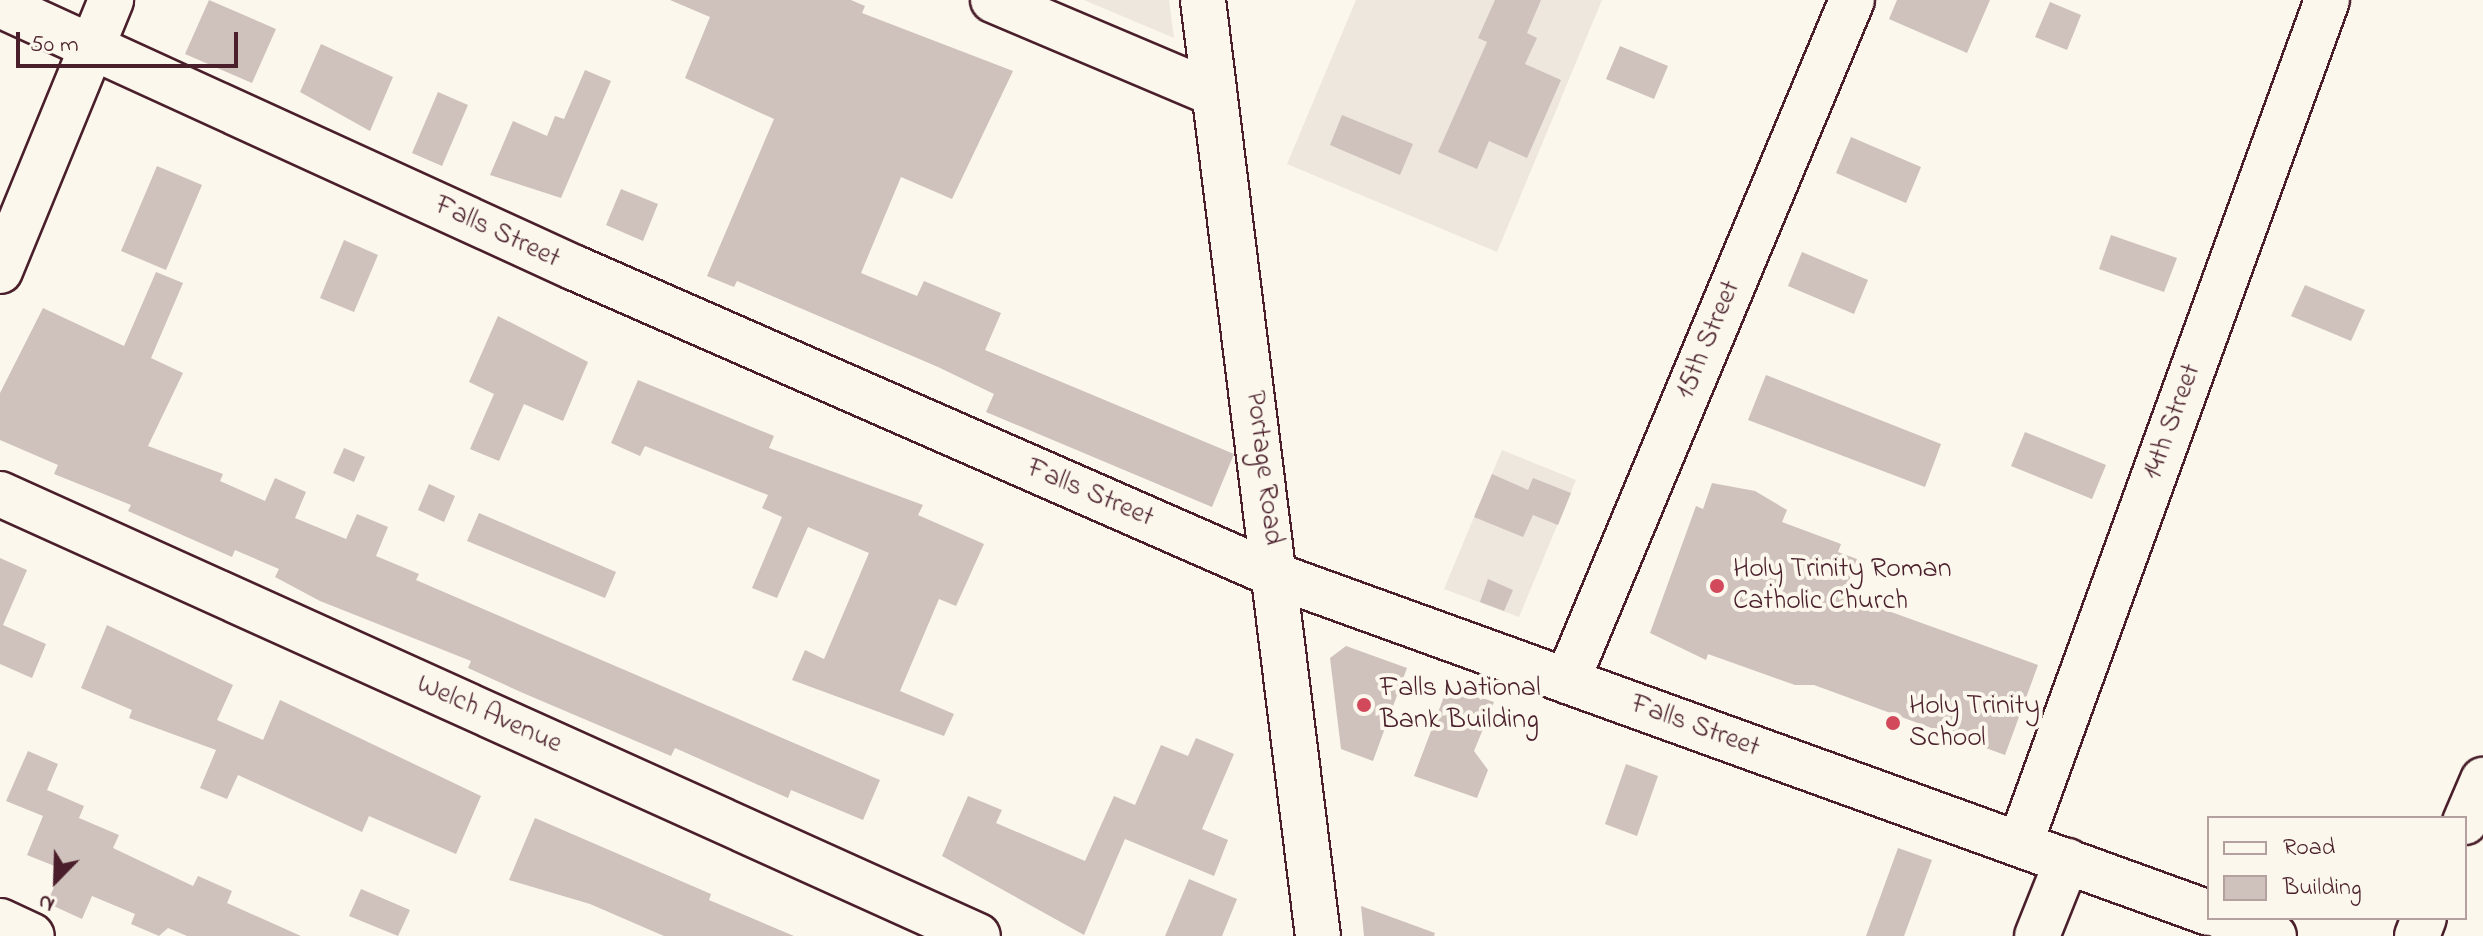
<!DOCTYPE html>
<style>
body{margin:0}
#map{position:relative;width:2483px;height:936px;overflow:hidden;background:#fbf7ec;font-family:"Indie Flower",sans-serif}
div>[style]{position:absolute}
.built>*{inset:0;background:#eee7de}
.building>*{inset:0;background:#cfc2bc}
.roads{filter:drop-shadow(2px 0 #4a1f2b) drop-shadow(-2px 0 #4a1f2b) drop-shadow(0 2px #4a1f2b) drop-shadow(0 -2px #4a1f2b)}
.minor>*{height:44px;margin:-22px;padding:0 22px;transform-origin:22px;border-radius:22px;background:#fbf7ec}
.dots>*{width:22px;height:22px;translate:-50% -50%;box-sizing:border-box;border:4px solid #fbf7ec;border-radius:50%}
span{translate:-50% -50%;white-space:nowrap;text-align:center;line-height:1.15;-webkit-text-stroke:8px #fbf7ec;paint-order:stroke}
.street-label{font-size:28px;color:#4a1f2b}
.poi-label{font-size:28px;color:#4a1f2b}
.left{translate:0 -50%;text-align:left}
.legend{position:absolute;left:2207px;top:816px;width:260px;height:104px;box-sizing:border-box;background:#fbf7ec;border:2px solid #b4a19f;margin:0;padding:10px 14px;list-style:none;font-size:24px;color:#4a1f2b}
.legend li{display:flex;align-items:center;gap:16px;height:40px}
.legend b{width:40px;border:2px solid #b4a19f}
.north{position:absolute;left:16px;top:840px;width:80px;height:80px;-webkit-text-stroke:6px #fbf7ec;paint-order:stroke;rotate:203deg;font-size:22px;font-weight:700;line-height:32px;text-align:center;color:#4a1f2b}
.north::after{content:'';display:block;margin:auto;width:28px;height:36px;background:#4a1f2b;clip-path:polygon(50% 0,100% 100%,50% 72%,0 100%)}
.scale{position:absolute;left:16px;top:32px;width:222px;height:36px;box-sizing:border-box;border:4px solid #4a1f2b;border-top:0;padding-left:10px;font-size:24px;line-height:28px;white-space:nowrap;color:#4a1f2b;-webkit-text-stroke:6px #fbf7ec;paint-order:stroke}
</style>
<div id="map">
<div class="built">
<div style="clip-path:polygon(1084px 0,1169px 0,1174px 38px)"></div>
<div style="clip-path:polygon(1356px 0,1602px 0,1497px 252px,1287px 164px)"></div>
<div style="clip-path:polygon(1502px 450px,1576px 480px,1519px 617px,1444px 589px)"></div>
</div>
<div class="building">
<div style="clip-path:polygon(209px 0,276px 29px,252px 83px,185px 54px)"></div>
<div style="clip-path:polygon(670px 0,851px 0,865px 6px,862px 13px,1013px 71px,952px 199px,901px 177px,861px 273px,917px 296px,924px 281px,1001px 313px,985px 350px,1234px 454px,1212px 507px,986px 412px,994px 394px,938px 367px,737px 281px,734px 287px,707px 276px,774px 119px,685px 78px,710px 17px)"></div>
<div style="clip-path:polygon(1495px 0,1541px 0,1527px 33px,1537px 38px,1525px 64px,1561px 80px,1527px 158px,1489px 141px,1477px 169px,1438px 152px,1487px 42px,1478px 38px)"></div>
<div style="clip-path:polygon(1897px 0,1990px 0,1967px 53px,1889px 19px)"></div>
<div style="clip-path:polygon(2050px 2px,2081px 15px,2067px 50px,2035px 37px)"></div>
<div style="clip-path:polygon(321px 44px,393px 77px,370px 131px,300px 92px)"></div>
<div style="clip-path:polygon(1620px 46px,1668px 66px,1654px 99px,1606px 79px)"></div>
<div style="clip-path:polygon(585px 70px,611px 81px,561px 198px,490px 175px,513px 121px,547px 136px,555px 116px,564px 119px)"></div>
<div style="clip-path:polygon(438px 92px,468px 105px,442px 166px,412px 153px)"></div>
<div style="clip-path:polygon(1342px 115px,1413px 144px,1400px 175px,1330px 145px)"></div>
<div style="clip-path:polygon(1851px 137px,1921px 167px,1906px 203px,1836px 173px)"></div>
<div style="clip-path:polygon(157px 166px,202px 185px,166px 270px,121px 251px)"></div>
<div style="clip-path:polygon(621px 189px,658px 204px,643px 241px,606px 225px)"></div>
<div style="clip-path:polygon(2111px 235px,2177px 258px,2164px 292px,2099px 269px)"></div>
<div style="clip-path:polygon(344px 240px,378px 255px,354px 312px,320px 298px)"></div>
<div style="clip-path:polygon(1802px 252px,1868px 280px,1854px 314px,1788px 286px)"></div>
<div style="clip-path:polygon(156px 272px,183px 283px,151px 358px,183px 373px,148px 446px,223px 474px,220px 481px,265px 501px,275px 478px,306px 492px,295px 518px,346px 539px,357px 514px,388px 527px,376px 556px,419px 574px,416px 580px,880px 780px,863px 820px,791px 790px,788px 798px,675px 748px,671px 756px,523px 693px,468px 668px,471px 661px,320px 601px,275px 577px,279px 569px,235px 550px,232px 557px,128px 511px,131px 505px,54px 474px,58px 465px,0 440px,0 393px,43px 308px,124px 346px)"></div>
<div style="clip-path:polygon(2305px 285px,2365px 310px,2351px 341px,2291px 316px)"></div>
<div style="clip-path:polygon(498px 316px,588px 362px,563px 421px,524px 404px,499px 461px,470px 449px,494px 394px,469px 382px)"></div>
<div style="clip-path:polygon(1766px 375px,1941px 444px,1925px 487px,1748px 420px)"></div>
<div style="clip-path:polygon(638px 380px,774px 436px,769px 448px,923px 505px,918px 515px,984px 544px,956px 606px,939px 599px,900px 691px,954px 714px,944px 736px,792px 680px,805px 650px,824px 659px,869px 553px,808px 527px,777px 598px,752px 588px,782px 517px,762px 508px,768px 495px,645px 446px,640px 456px,611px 443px)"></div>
<div style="clip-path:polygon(2025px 432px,2106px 465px,2092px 499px,2011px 466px)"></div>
<div style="clip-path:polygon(344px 448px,365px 457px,354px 482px,333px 473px)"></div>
<div style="clip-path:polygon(1492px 474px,1528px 490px,1533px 478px,1571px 493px,1558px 525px,1533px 515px,1523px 537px,1474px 517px)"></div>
<div style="clip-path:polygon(1712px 483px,1755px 491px,1787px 510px,1782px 522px,1841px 544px,1838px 552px,1857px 559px,1844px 595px,2038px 665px,2005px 755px,1814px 685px,1795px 685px,1708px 654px,1706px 660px,1650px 633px,1696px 506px,1703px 509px)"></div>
<div style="clip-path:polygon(429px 484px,455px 496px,444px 522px,418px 510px)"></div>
<div style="clip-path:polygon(479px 513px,616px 572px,605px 598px,467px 541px)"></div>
<div style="clip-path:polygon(0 558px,27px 570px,3px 625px,46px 644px,32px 678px,0 664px)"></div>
<div style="clip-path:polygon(1488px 579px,1513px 590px,1504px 611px,1480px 602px)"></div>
<div style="clip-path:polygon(107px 625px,233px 685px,217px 720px,263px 740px,280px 700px,481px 796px,456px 854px,369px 816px,362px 832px,238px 775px,227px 799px,200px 788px,216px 750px,129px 718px,132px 710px,81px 688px)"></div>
<div style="clip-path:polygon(1346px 646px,1407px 668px,1373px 761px,1341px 749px,1330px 658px)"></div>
<div style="clip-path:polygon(1448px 686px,1494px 702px,1474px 751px,1488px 770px,1477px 798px,1414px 776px)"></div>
<div style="clip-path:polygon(1196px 738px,1234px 754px,1202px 829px,1228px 840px,1214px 876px,1125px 839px,1084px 935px,942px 856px,968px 796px,1002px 810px,996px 823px,1085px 861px,1114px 796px,1135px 805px,1161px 745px,1188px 756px)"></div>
<div style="clip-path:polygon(28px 751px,58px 764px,47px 790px,84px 806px,79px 818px,119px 835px,113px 848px,193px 886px,198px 876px,232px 891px,227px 903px,301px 936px,187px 936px,168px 928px,159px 936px,131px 924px,135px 914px,92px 896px,82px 919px,47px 903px,62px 869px,27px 855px,43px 816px,6px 801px)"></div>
<div style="clip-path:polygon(1626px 764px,1658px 776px,1637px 836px,1605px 824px)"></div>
<div style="clip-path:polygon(535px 818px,711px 894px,709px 900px,794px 936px,664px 936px,590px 904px,509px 880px)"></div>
<div style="clip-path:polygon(1898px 848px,1932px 860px,1904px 936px,1866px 936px)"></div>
<div style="clip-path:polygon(1189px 879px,1237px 899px,1222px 936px,1165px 936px)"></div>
<div style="clip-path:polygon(361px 889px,410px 910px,398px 936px,349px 916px)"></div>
<div style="clip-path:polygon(1361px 906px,1435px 933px,1434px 936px,1364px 936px)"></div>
</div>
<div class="roads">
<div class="minor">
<div style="left:993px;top:0;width:240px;rotate:23deg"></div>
<div style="left:1203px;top:0;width:943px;rotate:83deg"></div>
<div style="left:0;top:5px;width:632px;rotate:24.58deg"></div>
<div style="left:575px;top:268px;width:767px;rotate:23.69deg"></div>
<div style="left:1277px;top:576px;width:991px;rotate:19.88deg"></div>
<div style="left:0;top:271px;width:293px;rotate:-67.7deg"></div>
<div style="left:0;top:494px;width:1073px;rotate:24.32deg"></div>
<div style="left:1567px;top:681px;width:738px;rotate:-67.29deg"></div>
<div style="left:2465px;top:822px;width:46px;rotate:-66.8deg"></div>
<div style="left:2020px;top:844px;width:898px;rotate:-70.01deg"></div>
<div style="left:2224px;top:918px;width:53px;rotate:19.8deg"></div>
<div style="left:0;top:921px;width:35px;rotate:25deg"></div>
<div style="left:2037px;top:936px;width:81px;rotate:-68.2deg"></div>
<div style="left:2417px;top:936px;width:19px;rotate:-69deg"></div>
</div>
</div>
<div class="dots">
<div style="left:1717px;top:586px;background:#d1495b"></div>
<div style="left:1364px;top:705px;background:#d1495b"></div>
<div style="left:1893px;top:723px;background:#d1495b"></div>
</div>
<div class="street-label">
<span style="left:497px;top:233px;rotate:25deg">Falls Street</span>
<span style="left:1709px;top:340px;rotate:-67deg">15th Street</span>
<span style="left:2173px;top:422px;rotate:-70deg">14th Street</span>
<span style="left:1263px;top:468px;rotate:83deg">Portage Road</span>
<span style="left:1090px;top:494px;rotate:23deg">Falls Street</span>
<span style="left:489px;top:715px;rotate:24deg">Welch Avenue</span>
<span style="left:1695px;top:727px;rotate:20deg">Falls Street</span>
</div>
<div class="poi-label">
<span class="left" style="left:1733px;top:586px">Holy Trinity Roman<br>Catholic Church</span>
<span class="left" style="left:1380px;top:705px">Falls National<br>Bank Building</span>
<span class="left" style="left:1909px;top:723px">Holy Trinity<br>School</span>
</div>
<ul class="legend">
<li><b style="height:10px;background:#fbf7ec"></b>Road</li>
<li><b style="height:22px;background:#cfc2bc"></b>Building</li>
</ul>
<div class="north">N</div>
<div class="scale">50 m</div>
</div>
